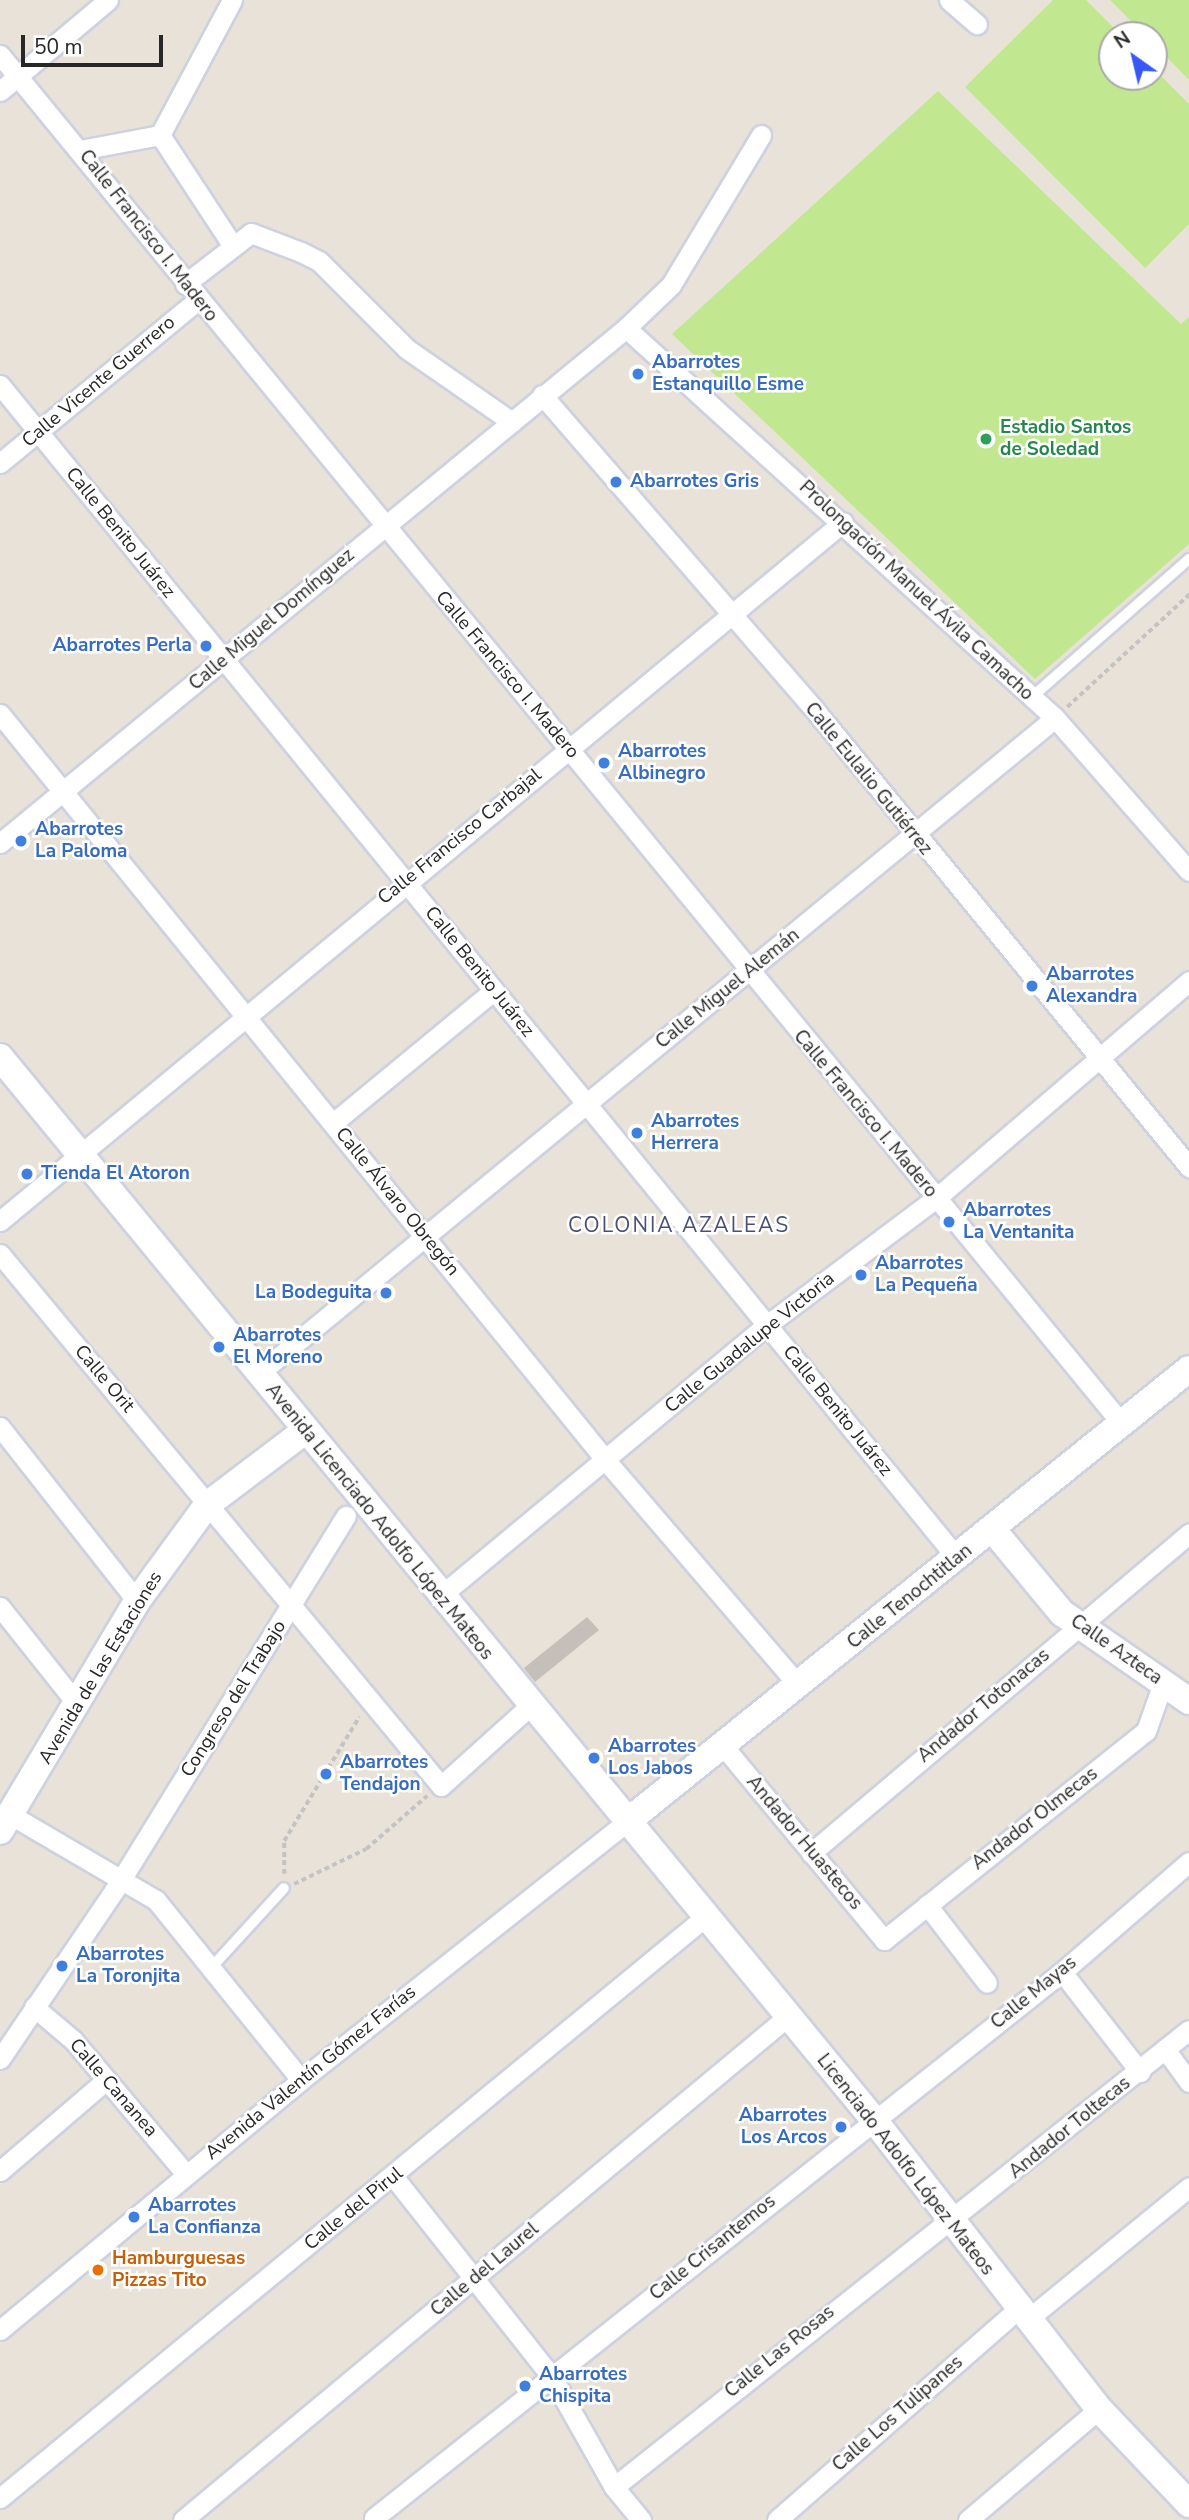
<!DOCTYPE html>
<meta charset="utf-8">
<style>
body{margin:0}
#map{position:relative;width:1189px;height:2520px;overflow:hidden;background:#e9e2d8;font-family:"Nunito Sans",sans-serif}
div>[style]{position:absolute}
.pitch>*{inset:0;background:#c1e890}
.building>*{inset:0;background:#c4bfb8}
.path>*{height:3.5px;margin-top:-1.75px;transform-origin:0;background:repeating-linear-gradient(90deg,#c3c3c3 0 5px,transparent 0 8.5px)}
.roads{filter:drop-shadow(2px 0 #cdd1e0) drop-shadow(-2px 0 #cdd1e0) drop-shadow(0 2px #cdd1e0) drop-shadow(0 -2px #cdd1e0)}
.lane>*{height:10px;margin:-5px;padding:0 5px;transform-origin:5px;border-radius:5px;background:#fff}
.street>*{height:19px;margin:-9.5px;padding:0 9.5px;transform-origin:9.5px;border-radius:9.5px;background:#fff}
.secondary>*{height:26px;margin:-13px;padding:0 13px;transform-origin:13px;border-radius:13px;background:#fff}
.dots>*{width:19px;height:19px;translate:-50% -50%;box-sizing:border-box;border:4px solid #fff;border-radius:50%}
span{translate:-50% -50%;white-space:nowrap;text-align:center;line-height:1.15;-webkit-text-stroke:5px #fff;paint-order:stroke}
.street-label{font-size:19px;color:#272727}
.shop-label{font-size:19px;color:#366cbe;font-weight:700}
.left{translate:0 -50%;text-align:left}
.right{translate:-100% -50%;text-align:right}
.leisure-label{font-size:19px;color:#27864d;font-weight:700}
.food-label{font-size:19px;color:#c56008;font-weight:700}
.neighbourhood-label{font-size:21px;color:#495076;letter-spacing:2px}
.north{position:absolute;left:1098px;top:21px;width:70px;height:70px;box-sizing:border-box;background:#fff;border:2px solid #a9a9a9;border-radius:50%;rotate:326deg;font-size:19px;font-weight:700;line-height:28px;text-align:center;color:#272727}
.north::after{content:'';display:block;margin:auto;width:24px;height:32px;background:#3858f6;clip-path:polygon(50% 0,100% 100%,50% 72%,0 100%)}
.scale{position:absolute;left:21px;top:35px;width:142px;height:32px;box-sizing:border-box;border:4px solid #272727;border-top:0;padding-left:9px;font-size:21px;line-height:24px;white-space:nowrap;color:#272727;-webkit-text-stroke:5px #fff;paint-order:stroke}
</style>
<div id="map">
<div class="pitch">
<div style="clip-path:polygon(1053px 0,1086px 0,1121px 35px,1112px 35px,1112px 77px,1154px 77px,1154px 69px,1189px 104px,1189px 224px,1145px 268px,965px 87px)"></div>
<div style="clip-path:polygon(1110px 0,1189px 0,1189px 80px,1154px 44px,1154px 35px,1145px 35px)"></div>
<div style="clip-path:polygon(938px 91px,1181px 324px,1189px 317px,1189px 544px,1035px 679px,672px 334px)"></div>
</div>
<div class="building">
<div style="clip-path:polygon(587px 1617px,599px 1630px,535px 1682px,524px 1668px)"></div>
</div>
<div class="path">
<div style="left:1067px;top:707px;width:166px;rotate:-42.6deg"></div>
<div style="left:284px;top:1874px;width:33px;rotate:-90deg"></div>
<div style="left:284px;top:1841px;width:145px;rotate:-58.8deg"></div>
<div style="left:294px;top:1884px;width:80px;rotate:-25.9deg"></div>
<div style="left:366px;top:1849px;width:81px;rotate:-41deg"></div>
</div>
<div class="roads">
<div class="lane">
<div style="left:1032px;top:697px;width:209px;rotate:-41.3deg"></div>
<div style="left:211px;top:1968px;width:108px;rotate:-47.6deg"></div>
</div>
<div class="street">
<div style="left:949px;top:0;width:37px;rotate:41deg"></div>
<div style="left:0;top:55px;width:1770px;rotate:50.66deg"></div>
<div style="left:0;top:91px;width:141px;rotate:-40.1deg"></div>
<div style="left:160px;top:135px;width:153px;rotate:-61.9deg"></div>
<div style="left:160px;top:135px;width:129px;rotate:56.7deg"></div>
<div style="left:80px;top:150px;width:81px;rotate:-10.6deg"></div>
<div style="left:185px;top:284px;width:83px;rotate:-37.7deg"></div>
<div style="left:251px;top:233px;width:53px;rotate:20.8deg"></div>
<div style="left:301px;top:252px;width:20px;rotate:27deg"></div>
<div style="left:319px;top:261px;width:124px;rotate:45deg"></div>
<div style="left:407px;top:349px;width:128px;rotate:34.8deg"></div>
<div style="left:626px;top:328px;width:580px;rotate:42.27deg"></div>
<div style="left:1055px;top:718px;width:203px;rotate:48.8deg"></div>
<div style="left:0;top:385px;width:1515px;rotate:50.79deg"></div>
<div style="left:542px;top:395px;width:422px;rotate:49.1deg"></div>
<div style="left:818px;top:714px;width:586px;rotate:50.68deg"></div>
<div style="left:0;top:463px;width:256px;rotate:-39.5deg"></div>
<div style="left:0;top:714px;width:965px;rotate:50.93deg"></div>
<div style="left:608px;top:1463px;width:294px;rotate:49.4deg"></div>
<div style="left:0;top:843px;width:811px;rotate:-39.44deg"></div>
<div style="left:626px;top:328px;width:62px;rotate:-43.7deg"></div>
<div style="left:671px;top:285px;width:175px;rotate:-59deg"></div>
<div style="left:333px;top:1123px;width:207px;rotate:-39.5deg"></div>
<div style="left:0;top:1221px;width:1095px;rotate:-39.66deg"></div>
<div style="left:0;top:1254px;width:691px;rotate:50.34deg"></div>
<div style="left:441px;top:1786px;width:120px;rotate:-42deg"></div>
<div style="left:258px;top:1374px;width:1032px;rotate:-39.46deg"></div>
<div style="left:0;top:1427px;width:221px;rotate:51.8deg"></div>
<div style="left:439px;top:1597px;width:426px;rotate:-39.7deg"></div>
<div style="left:767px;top:1325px;width:210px;rotate:-36.9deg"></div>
<div style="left:935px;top:1199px;width:335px;rotate:-40.6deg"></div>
<div style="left:0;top:1607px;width:125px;rotate:51.5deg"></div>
<div style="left:724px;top:1747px;width:251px;rotate:50.3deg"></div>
<div style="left:884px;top:1940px;width:335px;rotate:-38.6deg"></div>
<div style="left:1146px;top:1731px;width:51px;rotate:-70.5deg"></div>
<div style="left:11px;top:1815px;width:168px;rotate:30.4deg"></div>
<div style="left:156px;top:1900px;width:231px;rotate:51.1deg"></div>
<div style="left:811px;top:1853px;width:495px;rotate:-40.2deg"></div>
<div style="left:927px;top:1905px;width:98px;rotate:52.4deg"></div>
<div style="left:1062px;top:1972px;width:127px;rotate:52deg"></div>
<div style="left:34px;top:2007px;width:51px;rotate:40.2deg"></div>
<div style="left:73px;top:2040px;width:175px;rotate:49.9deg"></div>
<div style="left:1165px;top:2049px;width:41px;rotate:54deg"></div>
<div style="left:0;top:2059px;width:216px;rotate:-55.9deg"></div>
<div style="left:121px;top:1880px;width:428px;rotate:-58.3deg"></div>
<div style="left:0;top:2171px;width:140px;rotate:-40.6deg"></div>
<div style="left:393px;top:2176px;width:256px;rotate:51.7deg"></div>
<div style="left:552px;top:2377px;width:126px;rotate:60.6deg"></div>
<div style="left:614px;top:2487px;width:43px;rotate:50.7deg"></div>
<div style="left:1028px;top:2319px;width:208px;rotate:-39.3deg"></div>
<div style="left:0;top:2330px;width:391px;rotate:-39.7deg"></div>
<div style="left:301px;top:2080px;width:417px;rotate:-38.4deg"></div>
<div style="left:614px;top:2487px;width:734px;rotate:-38.48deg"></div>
<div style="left:0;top:2498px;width:914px;rotate:-39.49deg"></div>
<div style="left:374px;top:2518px;width:878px;rotate:-38.44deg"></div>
<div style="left:1062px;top:1972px;width:168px;rotate:-40.9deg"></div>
<div style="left:183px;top:2520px;width:785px;rotate:-39.78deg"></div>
<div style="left:777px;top:2520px;width:322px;rotate:-41.2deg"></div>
<div style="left:968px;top:2520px;width:172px;rotate:-40.3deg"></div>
</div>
<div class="secondary">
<div style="left:0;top:1057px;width:1376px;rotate:50.57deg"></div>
<div style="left:874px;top:2120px;width:366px;rotate:52.1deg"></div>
<div style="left:1099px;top:2409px;width:131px;rotate:46.5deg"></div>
<div style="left:993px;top:1530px;width:108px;rotate:50.3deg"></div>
<div style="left:1062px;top:1613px;width:155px;rotate:34.7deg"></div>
<div style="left:628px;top:1821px;width:720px;rotate:-38.86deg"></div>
<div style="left:0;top:1831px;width:268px;rotate:-59.2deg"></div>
<div style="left:137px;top:1601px;width:119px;rotate:-53.9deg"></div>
<div style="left:207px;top:1505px;width:124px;rotate:-37.1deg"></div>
</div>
</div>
<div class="dots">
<div style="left:638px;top:374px;background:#3f7fe0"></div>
<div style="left:986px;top:439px;background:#2e9e5b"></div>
<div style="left:616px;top:482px;background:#3f7fe0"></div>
<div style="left:206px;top:646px;background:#3f7fe0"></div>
<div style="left:604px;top:763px;background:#3f7fe0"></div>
<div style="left:21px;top:841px;background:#3f7fe0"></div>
<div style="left:1032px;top:986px;background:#3f7fe0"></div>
<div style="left:637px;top:1133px;background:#3f7fe0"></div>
<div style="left:27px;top:1174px;background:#3f7fe0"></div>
<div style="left:949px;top:1222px;background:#3f7fe0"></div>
<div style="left:861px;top:1275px;background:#3f7fe0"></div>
<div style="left:386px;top:1293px;background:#3f7fe0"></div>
<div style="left:219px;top:1347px;background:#3f7fe0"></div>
<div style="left:594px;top:1758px;background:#3f7fe0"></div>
<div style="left:326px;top:1774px;background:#3f7fe0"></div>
<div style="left:62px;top:1966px;background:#3f7fe0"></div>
<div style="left:841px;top:2127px;background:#3f7fe0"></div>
<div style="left:134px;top:2217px;background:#3f7fe0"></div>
<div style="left:98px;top:2270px;background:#e8710a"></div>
<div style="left:525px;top:2386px;background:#3f7fe0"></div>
</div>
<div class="street-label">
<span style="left:148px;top:236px;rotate:52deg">Calle Francisco I. Madero</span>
<span style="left:99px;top:382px;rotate:-40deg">Calle Vicente Guerrero</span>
<span style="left:120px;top:533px;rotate:51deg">Calle Benito Juárez</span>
<span style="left:916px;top:591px;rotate:43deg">Prolongación Manuel Ávila Camacho</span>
<span style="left:272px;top:620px;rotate:-40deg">Calle Miguel Domínguez</span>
<span style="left:507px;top:675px;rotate:50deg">Calle Francisco I. Madero</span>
<span style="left:868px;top:779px;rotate:51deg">Calle Eulalio Gutiérrez</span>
<span style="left:460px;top:837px;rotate:-39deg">Calle Francisco Carbajal</span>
<span style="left:479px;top:972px;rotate:51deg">Calle Benito Juárez</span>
<span style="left:728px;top:989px;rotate:-39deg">Calle Miguel Alemán</span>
<span style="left:865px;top:1114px;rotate:50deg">Calle Francisco I. Madero</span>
<span style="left:397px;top:1202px;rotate:51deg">Calle Álvaro Obregón</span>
<span style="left:750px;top:1343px;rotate:-39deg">Calle Guadalupe Victoria</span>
<span style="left:104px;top:1379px;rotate:50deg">Calle Orit</span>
<span style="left:837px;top:1411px;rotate:51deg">Calle Benito Juárez</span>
<span style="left:379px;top:1522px;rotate:51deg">Avenida Licenciado Adolfo López Mateos</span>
<span style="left:910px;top:1597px;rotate:-39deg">Calle Tenochtitlan</span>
<span style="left:1116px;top:1650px;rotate:35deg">Calle Azteca</span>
<span style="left:101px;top:1668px;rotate:-59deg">Avenida de las Estaciones</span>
<span style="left:234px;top:1699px;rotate:-58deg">Congreso del Trabajo</span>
<span style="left:984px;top:1706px;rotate:-40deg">Andador Totonacas</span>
<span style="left:1035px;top:1819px;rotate:-38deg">Andador Olmecas</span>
<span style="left:804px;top:1843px;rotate:50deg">Andador Huastecos</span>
<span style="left:1034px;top:1993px;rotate:-39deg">Calle Mayas</span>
<span style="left:311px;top:2073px;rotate:-39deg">Avenida Valentín Gómez Farías</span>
<span style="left:113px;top:2088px;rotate:49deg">Calle Cananea</span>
<span style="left:1070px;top:2128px;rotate:-39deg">Andador Toltecas</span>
<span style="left:905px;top:2165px;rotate:52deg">Licenciado Adolfo López Mateos</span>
<span style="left:354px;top:2209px;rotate:-39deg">Calle del Pirul</span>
<span style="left:713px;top:2248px;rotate:-39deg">Calle Crisantemos</span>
<span style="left:485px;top:2270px;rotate:-40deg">Calle del Laurel</span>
<span style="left:780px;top:2352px;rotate:-39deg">Calle Las Rosas</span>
<span style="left:898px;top:2414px;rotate:-41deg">Calle Los Tulipanes</span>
</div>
<div class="shop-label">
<span class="left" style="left:652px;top:374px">Abarrotes<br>Estanquillo Esme</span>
<span class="left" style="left:630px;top:482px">Abarrotes Gris</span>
<span class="right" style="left:192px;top:646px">Abarrotes Perla</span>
<span class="left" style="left:618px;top:763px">Abarrotes<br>Albinegro</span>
<span class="left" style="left:35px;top:841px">Abarrotes<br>La Paloma</span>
<span class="left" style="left:1046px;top:986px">Abarrotes<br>Alexandra</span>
<span class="left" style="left:651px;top:1133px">Abarrotes<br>Herrera</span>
<span class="left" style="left:41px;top:1174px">Tienda El Atoron</span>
<span class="left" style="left:963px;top:1222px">Abarrotes<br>La Ventanita</span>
<span class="left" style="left:875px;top:1275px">Abarrotes<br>La Pequeña</span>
<span class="right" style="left:372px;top:1293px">La Bodeguita</span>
<span class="left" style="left:233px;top:1347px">Abarrotes<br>El Moreno</span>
<span class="left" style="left:608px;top:1758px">Abarrotes<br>Los Jabos</span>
<span class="left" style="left:340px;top:1774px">Abarrotes<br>Tendajon</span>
<span class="left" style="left:76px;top:1966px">Abarrotes<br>La Toronjita</span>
<span class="right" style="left:827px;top:2127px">Abarrotes<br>Los Arcos</span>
<span class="left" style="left:148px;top:2217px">Abarrotes<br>La Confianza</span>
<span class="left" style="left:539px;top:2386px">Abarrotes<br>Chispita</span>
</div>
<div class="leisure-label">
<span class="left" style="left:1000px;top:439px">Estadio Santos<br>de Soledad</span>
</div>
<div class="food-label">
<span class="left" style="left:112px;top:2270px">Hamburguesas<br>Pizzas Tito</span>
</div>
<div class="neighbourhood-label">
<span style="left:679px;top:1225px">COLONIA AZALEAS</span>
</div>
<div class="north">N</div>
<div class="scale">50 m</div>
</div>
